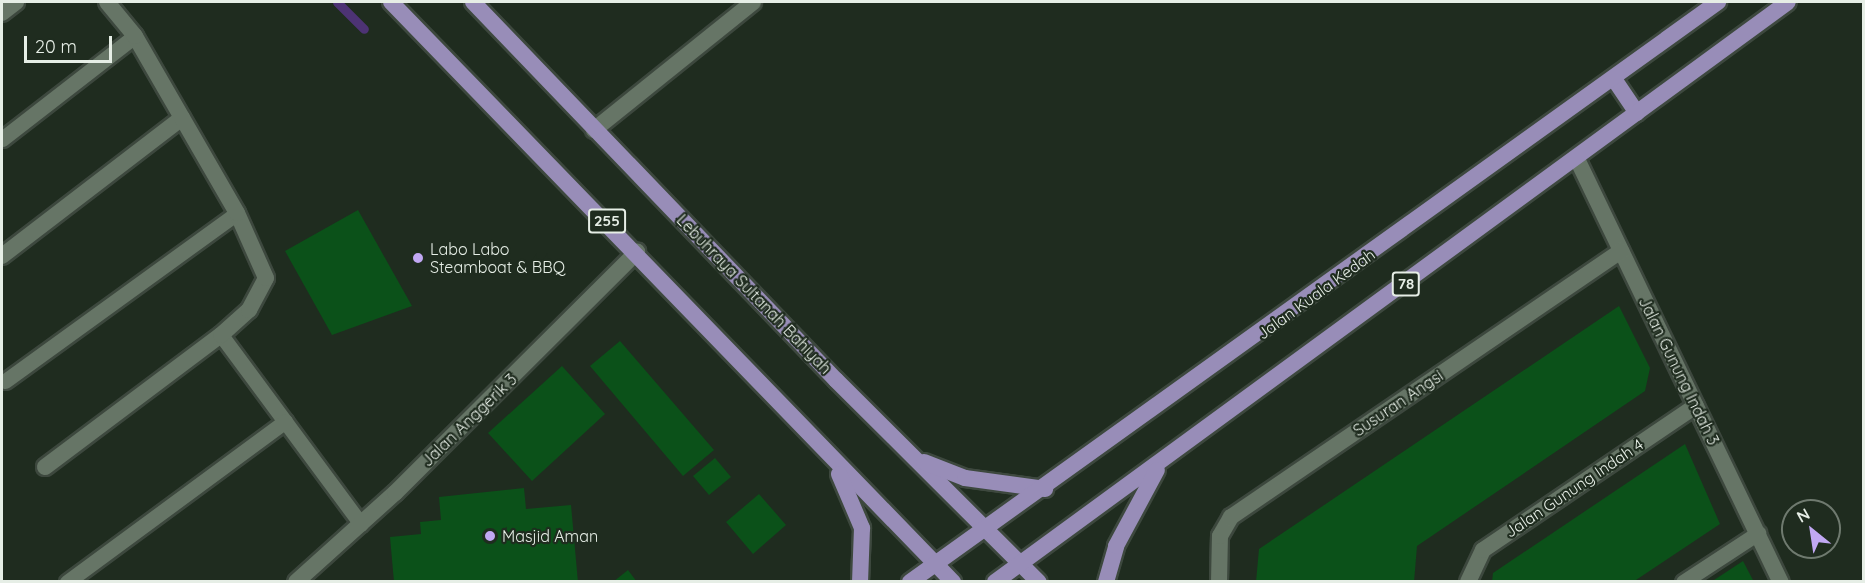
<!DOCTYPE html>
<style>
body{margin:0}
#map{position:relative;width:1865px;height:583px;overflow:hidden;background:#1f2c1f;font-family:Quicksand,sans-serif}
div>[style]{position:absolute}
.stream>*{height:9px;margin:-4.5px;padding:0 4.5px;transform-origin:4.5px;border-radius:4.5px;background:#4d3374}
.building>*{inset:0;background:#0b5119}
.roads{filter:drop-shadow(2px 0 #3d483e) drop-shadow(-2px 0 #3d483e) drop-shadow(0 2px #3d483e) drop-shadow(0 -2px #3d483e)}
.service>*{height:15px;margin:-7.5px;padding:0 7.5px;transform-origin:7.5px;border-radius:7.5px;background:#667566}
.minor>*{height:16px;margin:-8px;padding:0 8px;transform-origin:8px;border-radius:8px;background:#667566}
.primary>*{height:16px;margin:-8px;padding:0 8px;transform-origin:8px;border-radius:8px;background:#988db8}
.dots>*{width:16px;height:16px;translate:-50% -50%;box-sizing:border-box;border:3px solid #1f2c1f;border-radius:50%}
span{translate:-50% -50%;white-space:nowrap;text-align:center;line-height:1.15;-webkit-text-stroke:4.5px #1f2c1f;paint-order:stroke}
.shield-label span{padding:2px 4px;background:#1f2c1f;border:2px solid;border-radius:4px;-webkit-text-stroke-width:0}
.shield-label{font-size:15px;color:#e6eee6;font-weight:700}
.poi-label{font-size:16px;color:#e6eee6}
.left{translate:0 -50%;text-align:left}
.street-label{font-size:16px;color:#e6eee6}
.frame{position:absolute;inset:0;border:3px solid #e6eee6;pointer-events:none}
.north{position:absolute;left:1781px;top:499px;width:60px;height:60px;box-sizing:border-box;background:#1f2c1f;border:2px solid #6f7a6f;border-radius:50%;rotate:330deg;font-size:16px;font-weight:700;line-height:24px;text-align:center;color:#e6eee6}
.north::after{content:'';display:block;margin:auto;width:21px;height:27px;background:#c1a8f3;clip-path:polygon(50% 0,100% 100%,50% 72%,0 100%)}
.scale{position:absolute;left:24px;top:36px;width:88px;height:27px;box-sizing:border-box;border:3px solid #e6eee6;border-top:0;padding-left:8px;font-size:18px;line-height:21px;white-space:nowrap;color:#e6eee6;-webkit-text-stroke:4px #1f2c1f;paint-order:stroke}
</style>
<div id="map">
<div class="stream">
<div style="left:337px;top:2px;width:38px;rotate:45deg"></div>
</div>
<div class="building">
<div style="clip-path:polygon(358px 210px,412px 306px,332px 335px,285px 251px)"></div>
<div style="clip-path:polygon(1619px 306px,1650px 368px,1645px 391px,1417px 546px,1414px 582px,1256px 582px,1259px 549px)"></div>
<div style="clip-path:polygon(620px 341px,714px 450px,683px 476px,590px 366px)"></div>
<div style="clip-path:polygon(562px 366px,605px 414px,532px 481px,488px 433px)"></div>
<div style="clip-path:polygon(1685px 444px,1720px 524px,1633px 582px,1492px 582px,1493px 573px)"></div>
<div style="clip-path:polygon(715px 458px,731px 477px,709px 495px,693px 476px)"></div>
<div style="clip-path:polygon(524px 488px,526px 509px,571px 505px,578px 582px,394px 582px,390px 537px,421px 534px,420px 522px,441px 520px,439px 497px)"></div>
<div style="clip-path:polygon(759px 494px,786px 525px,753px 554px,726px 522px)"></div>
<div style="clip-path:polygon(1743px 561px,1754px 582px,1711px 582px)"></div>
<div style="clip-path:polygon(628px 570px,637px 582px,613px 582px)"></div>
</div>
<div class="roads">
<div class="service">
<div style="left:2px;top:139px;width:168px;rotate:-37.8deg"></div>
<div style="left:221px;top:335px;width:235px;rotate:53.5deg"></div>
<div style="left:5px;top:381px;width:286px;rotate:-35.9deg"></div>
<div style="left:67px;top:582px;width:271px;rotate:-36.4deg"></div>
<div style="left:1683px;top:582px;width:90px;rotate:-33.2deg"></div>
</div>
<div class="minor">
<div style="left:2px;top:13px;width:18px;rotate:-38deg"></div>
<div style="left:594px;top:130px;width:204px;rotate:-38.8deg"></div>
<div style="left:1577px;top:159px;width:470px;rotate:64.3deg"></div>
<div style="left:2px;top:256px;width:227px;rotate:-37.5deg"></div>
<div style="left:45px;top:467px;width:220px;rotate:-36.9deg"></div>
<div style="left:221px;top:335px;width:38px;rotate:-42deg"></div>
<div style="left:249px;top:310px;width:36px;rotate:-62deg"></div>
<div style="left:266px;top:278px;width:71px;rotate:-114deg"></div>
<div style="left:237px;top:213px;width:204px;rotate:-120deg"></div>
<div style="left:135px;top:36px;width:44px;rotate:-129.5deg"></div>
<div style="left:296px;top:582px;width:133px;rotate:-42deg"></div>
<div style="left:395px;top:493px;width:342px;rotate:-44.9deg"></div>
<div style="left:1219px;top:582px;width:46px;rotate:-88.8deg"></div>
<div style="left:1220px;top:536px;width:22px;rotate:-60deg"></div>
<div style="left:1231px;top:517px;width:472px;rotate:-34.3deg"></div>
<div style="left:1468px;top:582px;width:35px;rotate:-65deg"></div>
<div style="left:1483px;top:550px;width:257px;rotate:-34.1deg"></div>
</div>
<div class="primary">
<div style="left:391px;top:2px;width:808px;rotate:45.9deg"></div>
<div style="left:473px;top:2px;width:524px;rotate:46.16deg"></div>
<div style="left:836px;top:380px;width:286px;rotate:44.9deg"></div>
<div style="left:1614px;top:79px;width:41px;rotate:55.9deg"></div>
<div style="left:924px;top:462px;width:44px;rotate:21.3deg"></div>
<div style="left:965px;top:478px;width:81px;rotate:7.8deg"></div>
<div style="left:839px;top:474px;width:59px;rotate:66.9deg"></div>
<div style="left:862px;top:528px;width:54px;rotate:92.1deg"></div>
<div style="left:910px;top:582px;width:995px;rotate:-35.67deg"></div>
<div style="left:995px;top:582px;width:982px;rotate:-36.18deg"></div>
<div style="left:1106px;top:582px;width:37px;rotate:-74deg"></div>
<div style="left:1116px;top:546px;width:86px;rotate:-61.7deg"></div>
</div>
</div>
<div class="dots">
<div style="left:418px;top:258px;background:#c1a8f3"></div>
<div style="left:490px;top:536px;background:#c1a8f3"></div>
</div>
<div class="shield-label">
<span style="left:607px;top:221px">255</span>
<span style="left:1406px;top:284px">78</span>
</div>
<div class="poi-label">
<span class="left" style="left:430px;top:258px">Labo Labo<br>Steamboat &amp; BBQ</span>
<span class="left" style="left:502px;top:536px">Masjid Aman</span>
</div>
<div class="street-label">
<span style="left:754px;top:294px;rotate:46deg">Lebuhraya Sultanah Bahiyah</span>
<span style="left:1316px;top:294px;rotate:-36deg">Jalan Kuala Kedah</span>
<span style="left:1679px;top:371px;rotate:64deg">Jalan Gunung Indah 3</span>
<span style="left:1398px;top:403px;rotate:-34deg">Susuran Angsi</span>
<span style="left:469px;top:420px;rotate:-44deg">Jalan Anggerik 3</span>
<span style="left:1574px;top:488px;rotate:-34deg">Jalan Gunung Indah 4</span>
</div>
<div class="frame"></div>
<div class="north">N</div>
<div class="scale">20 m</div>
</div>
